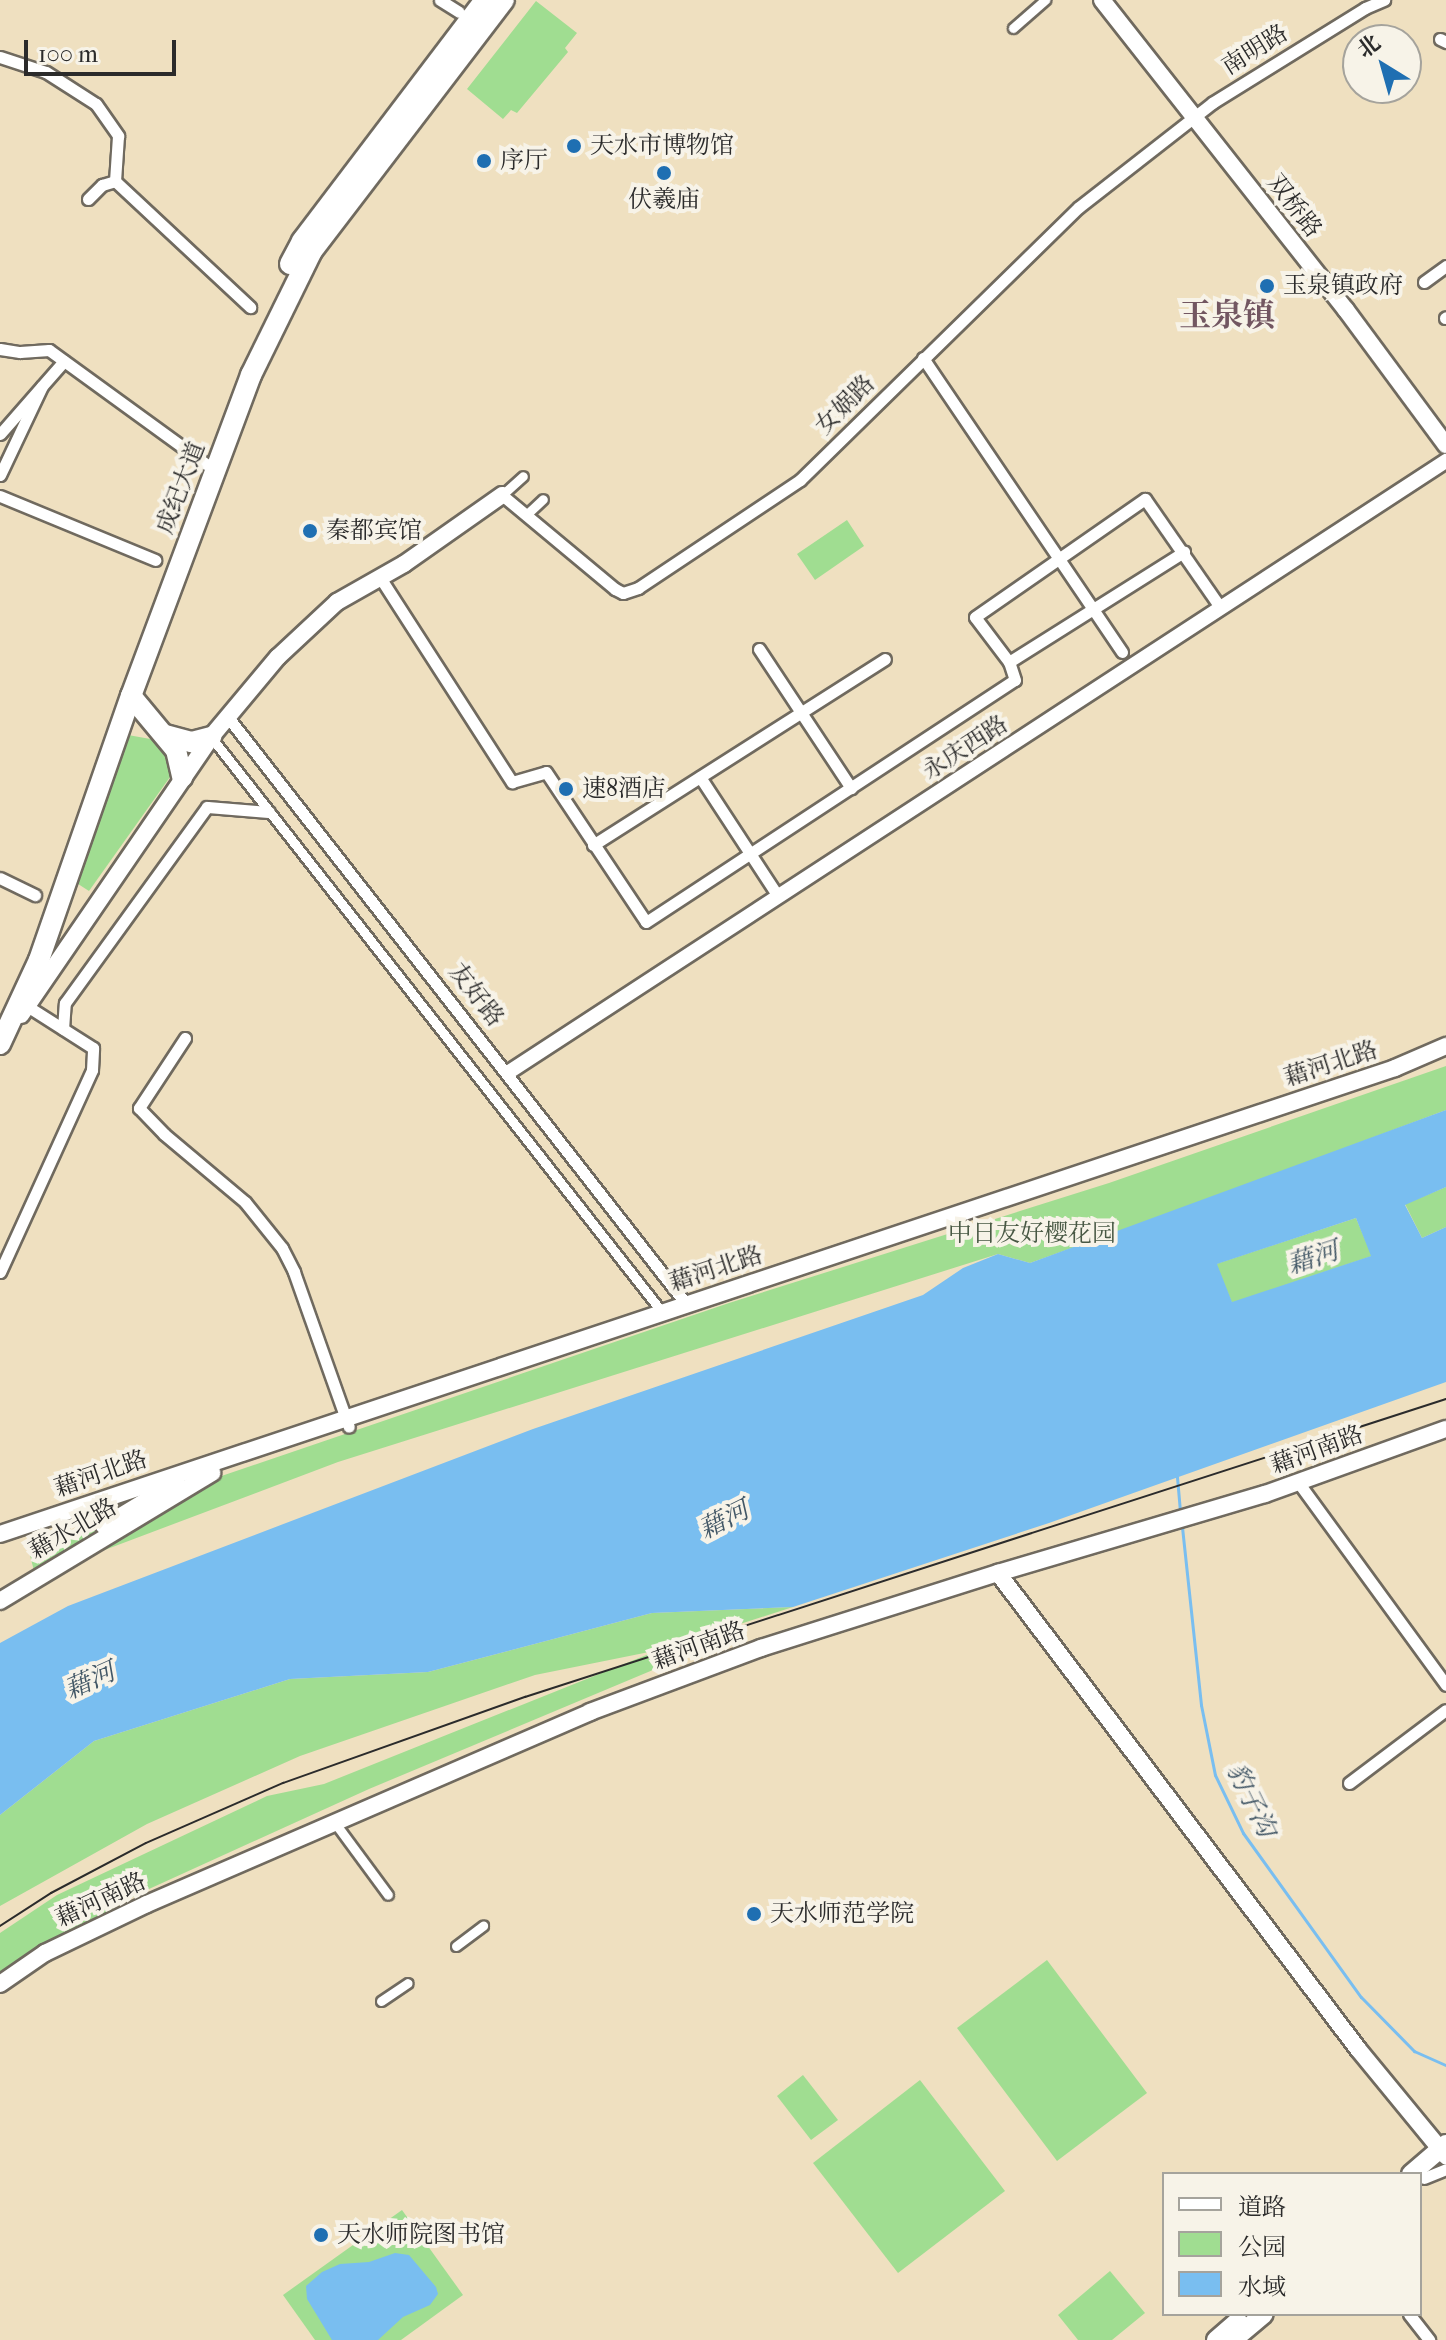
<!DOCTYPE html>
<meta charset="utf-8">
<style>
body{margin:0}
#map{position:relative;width:1446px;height:2340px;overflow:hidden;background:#efe0c0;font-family:"IM FELL French Canon","Noto Serif SC",serif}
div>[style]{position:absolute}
.green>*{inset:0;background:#a0dd91}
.water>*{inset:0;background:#79bef0}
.stream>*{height:3px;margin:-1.5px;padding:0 1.5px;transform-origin:1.5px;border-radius:1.5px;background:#79bef0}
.roads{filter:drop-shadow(2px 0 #706a5f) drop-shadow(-2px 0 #706a5f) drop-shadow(0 2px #706a5f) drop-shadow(0 -2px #706a5f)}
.pedestrian>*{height:9px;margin:-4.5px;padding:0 4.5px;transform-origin:4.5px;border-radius:4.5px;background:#fff}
.minor>*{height:11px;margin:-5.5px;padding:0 5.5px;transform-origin:5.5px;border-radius:5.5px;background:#fff}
.tertiary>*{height:14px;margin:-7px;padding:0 7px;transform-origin:7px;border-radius:7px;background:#fff}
.secondary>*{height:16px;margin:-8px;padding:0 8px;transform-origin:8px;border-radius:8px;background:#fff}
.primary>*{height:18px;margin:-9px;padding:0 9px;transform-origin:9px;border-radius:9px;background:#fff}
.trunk>*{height:20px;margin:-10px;padding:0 10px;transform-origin:10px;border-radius:10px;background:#fff}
.tram>*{height:2px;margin:-1px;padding:0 1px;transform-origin:1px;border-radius:1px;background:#2b2b2b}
.dots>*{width:22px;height:22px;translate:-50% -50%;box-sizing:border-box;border:4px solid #f7f3e8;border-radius:50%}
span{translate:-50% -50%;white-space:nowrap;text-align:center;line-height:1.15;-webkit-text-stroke:8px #f7f3e8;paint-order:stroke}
.street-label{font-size:24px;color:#2b2b2b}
.poi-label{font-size:24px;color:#2b2b2b}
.left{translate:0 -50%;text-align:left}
.park-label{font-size:24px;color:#485844}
.water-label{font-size:26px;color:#425766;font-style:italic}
.district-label{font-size:32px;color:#725661;font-weight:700}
.legend{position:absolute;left:1162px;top:2172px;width:260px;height:144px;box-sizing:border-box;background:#f7f3e8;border:2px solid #a5a39c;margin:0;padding:10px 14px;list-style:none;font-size:24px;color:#2b2b2b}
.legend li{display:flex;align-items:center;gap:16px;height:40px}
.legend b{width:40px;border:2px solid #a5a39c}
.north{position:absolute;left:1342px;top:24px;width:80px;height:80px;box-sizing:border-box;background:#f7f3e8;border:2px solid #a5a39c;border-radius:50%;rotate:323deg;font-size:22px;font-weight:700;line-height:32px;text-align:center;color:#2b2b2b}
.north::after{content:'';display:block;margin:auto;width:28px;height:36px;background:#1f6fb2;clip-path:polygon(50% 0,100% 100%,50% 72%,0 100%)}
.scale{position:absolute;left:24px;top:40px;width:152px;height:36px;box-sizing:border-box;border:4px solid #2b2b2b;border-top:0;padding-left:10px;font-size:24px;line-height:28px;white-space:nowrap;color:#2b2b2b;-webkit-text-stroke:6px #f7f3e8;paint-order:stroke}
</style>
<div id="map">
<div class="green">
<div style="clip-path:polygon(536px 1px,577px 33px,565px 48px,568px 52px,517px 113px,511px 110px,503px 119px,467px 89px)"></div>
<div style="clip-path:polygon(847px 520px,864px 546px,815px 580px,797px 554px)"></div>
<div style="clip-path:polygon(128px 735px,156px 740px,170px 750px,175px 770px,89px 891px,75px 882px)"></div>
<div style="clip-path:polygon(1446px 1066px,1446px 1110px,1231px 1191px,1030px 1263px,998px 1254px,338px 1462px,94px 1554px,37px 1582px,28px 1548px,148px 1501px,729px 1303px,1109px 1183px)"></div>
<div style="clip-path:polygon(1446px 1187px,1446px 1227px,1422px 1238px,1405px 1204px)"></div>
<div style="clip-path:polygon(1356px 1218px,1372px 1256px,1232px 1303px,1216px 1264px)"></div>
<div style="clip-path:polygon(793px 1607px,666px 1648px,672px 1662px,369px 1789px,138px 1894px,0 1972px,0 1933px,57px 1895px,267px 1796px,324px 1784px,659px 1650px,535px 1675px,300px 1756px,147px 1824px,0 1906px,0 1815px,94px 1741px,290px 1679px,428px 1672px,652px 1613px)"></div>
<div style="clip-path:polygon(1047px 1960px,1147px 2093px,1057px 2161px,957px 2028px)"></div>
<div style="clip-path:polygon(803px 2075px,838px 2120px,811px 2140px,777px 2096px)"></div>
<div style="clip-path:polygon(920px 2080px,1005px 2191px,898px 2273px,813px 2163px)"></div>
<div style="clip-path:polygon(402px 2210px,463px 2295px,401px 2340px,315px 2340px,283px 2295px)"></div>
<div style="clip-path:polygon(1110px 2271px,1145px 2313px,1112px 2340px,1078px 2340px,1058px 2315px)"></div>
</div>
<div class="water">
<div style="clip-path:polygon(evenodd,1446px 1110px,1446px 1187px,1405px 1205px,1422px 1238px,1446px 1227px,1446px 1382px,1049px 1523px,793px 1607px,652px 1613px,428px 1672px,290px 1679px,94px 1741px,0 1815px,0 1643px,68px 1606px,533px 1429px,923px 1295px,963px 1268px,998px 1254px,1030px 1263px,1446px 1110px,1356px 1218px,1371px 1256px,1232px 1302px,1217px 1264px,1356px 1218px)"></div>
<div style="clip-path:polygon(395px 2253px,409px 2255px,436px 2287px,438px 2294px,430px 2305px,403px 2317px,378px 2340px,332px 2340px,307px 2299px,306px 2286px,322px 2272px,340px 2264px,369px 2262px)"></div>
</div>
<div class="stream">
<div style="left:1177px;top:1477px;width:34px;rotate:85deg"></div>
<div style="left:1182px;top:1527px;width:179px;rotate:83.9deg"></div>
<div style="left:1201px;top:1705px;width:71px;rotate:78.7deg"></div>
<div style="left:1215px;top:1775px;width:64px;rotate:64.2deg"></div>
<div style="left:1243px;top:1833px;width:202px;rotate:54.3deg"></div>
<div style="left:1361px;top:1997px;width:76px;rotate:45.5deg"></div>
<div style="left:1414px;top:2051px;width:35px;rotate:24deg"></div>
</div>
<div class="roads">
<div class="pedestrian">
<div style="left:1013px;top:28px;width:43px;rotate:-41.2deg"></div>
<div style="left:502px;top:495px;width:28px;rotate:-42deg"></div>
<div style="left:526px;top:515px;width:23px;rotate:-43deg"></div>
<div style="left:211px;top:737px;width:731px;rotate:51.89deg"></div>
<div style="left:335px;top:1823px;width:89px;rotate:53.6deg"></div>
<div style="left:456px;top:1946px;width:34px;rotate:-37deg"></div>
<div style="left:381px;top:2001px;width:32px;rotate:-34deg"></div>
</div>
<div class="minor">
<div style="left:440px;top:0;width:22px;rotate:32deg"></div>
<div style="left:1440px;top:39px;width:7px;rotate:27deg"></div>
<div style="left:0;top:57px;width:48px;rotate:18.1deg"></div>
<div style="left:46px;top:72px;width:59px;rotate:32.6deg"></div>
<div style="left:96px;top:104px;width:39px;rotate:55deg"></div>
<div style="left:118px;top:136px;width:45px;rotate:93.8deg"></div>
<div style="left:88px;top:199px;width:20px;rotate:-45deg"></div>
<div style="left:102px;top:185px;width:14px;rotate:-17deg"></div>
<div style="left:115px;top:181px;width:185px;rotate:43deg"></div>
<div style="left:1424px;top:282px;width:27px;rotate:-36deg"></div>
<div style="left:1445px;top:318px;width:1px;rotate:-45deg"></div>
<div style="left:0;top:349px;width:20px;rotate:9deg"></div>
<div style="left:20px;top:352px;width:29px;rotate:-4deg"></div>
<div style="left:49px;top:350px;width:194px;rotate:36deg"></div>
<div style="left:923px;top:358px;width:355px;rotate:55.9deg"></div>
<div style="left:0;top:434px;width:97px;rotate:-48.8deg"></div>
<div style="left:0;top:475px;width:98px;rotate:-64.7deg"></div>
<div style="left:502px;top:495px;width:147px;rotate:39.8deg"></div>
<div style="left:615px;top:589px;width:9px;rotate:27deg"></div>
<div style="left:623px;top:593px;width:16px;rotate:-18deg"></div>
<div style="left:638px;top:588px;width:195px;rotate:-33.7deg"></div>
<div style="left:800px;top:480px;width:390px;rotate:-44.4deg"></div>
<div style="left:1079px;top:207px;width:169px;rotate:-38deg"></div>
<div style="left:1212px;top:103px;width:180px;rotate:-31.8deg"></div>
<div style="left:1365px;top:8px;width:21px;rotate:-23deg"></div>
<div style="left:0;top:496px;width:168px;rotate:22.4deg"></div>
<div style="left:381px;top:579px;width:242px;rotate:57.2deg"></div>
<div style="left:512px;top:782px;width:35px;rotate:-16deg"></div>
<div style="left:546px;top:772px;width:180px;rotate:56.3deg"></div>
<div style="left:646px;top:922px;width:441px;rotate:-33.3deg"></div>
<div style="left:1015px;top:680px;width:19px;rotate:-108deg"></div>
<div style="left:1009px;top:662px;width:207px;rotate:-32.2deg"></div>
<div style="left:759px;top:649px;width:167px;rotate:56.5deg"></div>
<div style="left:1009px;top:662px;width:56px;rotate:-127.1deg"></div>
<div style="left:975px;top:617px;width:207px;rotate:-34.8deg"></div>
<div style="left:1145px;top:499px;width:131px;rotate:55.2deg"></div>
<div style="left:227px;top:716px;width:746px;rotate:52.02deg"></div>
<div style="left:700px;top:777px;width:142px;rotate:56.8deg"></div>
<div style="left:593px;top:845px;width:346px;rotate:-32.5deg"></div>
<div style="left:0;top:878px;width:39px;rotate:26deg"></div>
<div style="left:63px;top:1029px;width:26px;rotate:-86deg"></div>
<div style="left:65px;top:1003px;width:242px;rotate:-54.1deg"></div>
<div style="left:207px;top:807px;width:62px;rotate:4.6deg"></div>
<div style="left:185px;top:1038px;width:84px;rotate:123.3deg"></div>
<div style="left:139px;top:1108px;width:36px;rotate:46deg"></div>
<div style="left:164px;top:1134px;width:106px;rotate:40deg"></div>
<div style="left:245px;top:1202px;width:59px;rotate:51.2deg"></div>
<div style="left:282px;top:1248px;width:27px;rotate:63deg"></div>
<div style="left:294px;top:1272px;width:164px;rotate:70.5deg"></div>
<div style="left:0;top:1272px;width:222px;rotate:-65.5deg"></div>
<div style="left:92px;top:1070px;width:22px;rotate:-87deg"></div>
<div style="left:93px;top:1048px;width:78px;rotate:-147.5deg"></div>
<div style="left:1298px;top:1482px;width:251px;rotate:53.9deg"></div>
<div style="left:1349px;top:1783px;width:121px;rotate:-37deg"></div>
<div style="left:1424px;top:2178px;width:24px;rotate:-22deg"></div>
<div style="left:1409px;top:2314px;width:33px;rotate:52deg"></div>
</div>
<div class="tertiary">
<div style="left:509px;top:1072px;width:1119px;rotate:-33.11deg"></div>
</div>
<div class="secondary">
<div style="left:1102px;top:0;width:395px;rotate:51.8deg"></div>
<div style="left:1346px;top:310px;width:168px;rotate:53.5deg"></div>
<div style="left:21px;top:1015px;width:337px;rotate:-55.6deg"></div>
<div style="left:211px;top:737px;width:104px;rotate:-50.1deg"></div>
<div style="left:278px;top:657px;width:81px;rotate:-43deg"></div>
<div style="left:337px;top:602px;width:77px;rotate:-29.6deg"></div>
<div style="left:404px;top:564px;width:120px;rotate:-35.1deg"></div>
<div style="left:104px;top:1526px;width:85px;rotate:-31.1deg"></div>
<div style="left:0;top:1534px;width:1471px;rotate:-18.47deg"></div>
<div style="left:1395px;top:1068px;width:56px;rotate:-23.3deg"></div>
<div style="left:998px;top:1573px;width:597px;rotate:52.9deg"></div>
<div style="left:1358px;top:2049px;width:139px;rotate:50.6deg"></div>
<div style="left:0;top:1601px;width:248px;rotate:-31.1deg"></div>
<div style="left:0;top:1984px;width:55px;rotate:-34.6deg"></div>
<div style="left:45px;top:1953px;width:113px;rotate:-25.7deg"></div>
<div style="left:147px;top:1904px;width:483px;rotate:-23.4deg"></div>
<div style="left:590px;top:1712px;width:183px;rotate:-20.5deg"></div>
<div style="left:761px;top:1648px;width:249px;rotate:-17.6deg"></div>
<div style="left:998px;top:1573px;width:278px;rotate:-16.5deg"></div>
<div style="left:1265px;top:1494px;width:192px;rotate:-19.8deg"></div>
</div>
<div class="primary">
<div style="left:1411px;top:2174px;width:46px;rotate:-40.6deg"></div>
<div style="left:1216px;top:2340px;width:29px;rotate:-41deg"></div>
<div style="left:1233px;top:2340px;width:40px;rotate:-40deg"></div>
</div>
<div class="trunk">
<div style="left:290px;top:264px;width:26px;rotate:-62deg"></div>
<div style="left:302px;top:241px;width:303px;rotate:-52.8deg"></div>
<div style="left:131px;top:696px;width:70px;rotate:50.2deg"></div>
<div style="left:176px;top:750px;width:28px;rotate:77deg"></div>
<div style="left:165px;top:735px;width:28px;rotate:15deg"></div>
<div style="left:192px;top:742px;width:20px;rotate:-15deg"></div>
<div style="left:0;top:1044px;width:93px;rotate:-65.1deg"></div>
<div style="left:39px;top:960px;width:280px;rotate:-70.8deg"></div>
<div style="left:131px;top:696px;width:343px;rotate:-69.5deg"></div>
<div style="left:251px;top:375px;width:138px;rotate:-63.8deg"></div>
<div style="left:312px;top:251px;width:316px;rotate:-52.6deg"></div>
</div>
</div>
<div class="tram">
<div style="left:0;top:1926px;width:61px;rotate:-32.9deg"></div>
<div style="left:51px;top:1893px;width:107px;rotate:-27.8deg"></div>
<div style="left:146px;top:1843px;width:150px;rotate:-23.7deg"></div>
<div style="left:283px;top:1783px;width:257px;rotate:-19.6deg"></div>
<div style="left:525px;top:1697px;width:968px;rotate:-17.93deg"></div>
</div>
<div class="dots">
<div style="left:574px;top:146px;background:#1f6fb2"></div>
<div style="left:484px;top:161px;background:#1f6fb2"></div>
<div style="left:664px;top:173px;background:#1f6fb2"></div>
<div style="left:1267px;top:286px;background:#1f6fb2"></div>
<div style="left:310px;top:531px;background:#1f6fb2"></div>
<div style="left:566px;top:789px;background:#1f6fb2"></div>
<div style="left:754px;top:1914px;background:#1f6fb2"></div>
<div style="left:321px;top:2235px;background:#1f6fb2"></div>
</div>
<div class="street-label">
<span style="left:1255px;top:50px;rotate:-32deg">南明路</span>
<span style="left:1294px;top:206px;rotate:52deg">双桥路</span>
<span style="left:845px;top:405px;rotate:-45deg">女娲路</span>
<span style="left:181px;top:488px;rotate:-69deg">成纪大道</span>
<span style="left:965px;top:748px;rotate:-33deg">永庆西路</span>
<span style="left:476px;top:995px;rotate:52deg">友好路</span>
<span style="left:1331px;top:1064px;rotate:-18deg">藉河北路</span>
<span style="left:716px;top:1269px;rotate:-18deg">藉河北路</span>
<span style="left:1317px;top:1450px;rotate:-20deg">藉河南路</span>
<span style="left:101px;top:1474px;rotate:-19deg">藉河北路</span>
<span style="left:73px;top:1529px;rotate:-30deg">藉水北路</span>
<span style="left:699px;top:1646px;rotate:-20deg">藉河南路</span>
<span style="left:101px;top:1900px;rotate:-25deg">藉河南路</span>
</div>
<div class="poi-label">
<span class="left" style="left:590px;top:146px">天水市博物馆</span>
<span class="left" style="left:500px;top:161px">序厅</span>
<span style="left:664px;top:200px">伏羲庙</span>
<span class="left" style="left:1283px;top:286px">玉泉镇政府</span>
<span class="left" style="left:326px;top:531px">秦都宾馆</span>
<span class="left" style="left:582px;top:789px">速8酒店</span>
<span class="left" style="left:770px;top:1914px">天水师范学院</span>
<span class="left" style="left:337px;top:2235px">天水师院图书馆</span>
</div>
<div class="park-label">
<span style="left:1032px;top:1234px">中日友好樱花园</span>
</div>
<div class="water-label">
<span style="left:1313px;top:1258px;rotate:-18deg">藉河</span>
<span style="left:724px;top:1520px;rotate:-27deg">藉河</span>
<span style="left:90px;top:1681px;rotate:-24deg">藉河</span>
<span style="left:1251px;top:1800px;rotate:64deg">豹子沟</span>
</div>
<div class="district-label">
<span style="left:1227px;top:316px">玉泉镇</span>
</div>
<ul class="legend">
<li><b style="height:10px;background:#fff"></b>道路</li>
<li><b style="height:22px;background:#a0dd91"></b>公园</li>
<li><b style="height:22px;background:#79bef0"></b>水域</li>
</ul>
<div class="north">北</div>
<div class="scale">100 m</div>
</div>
